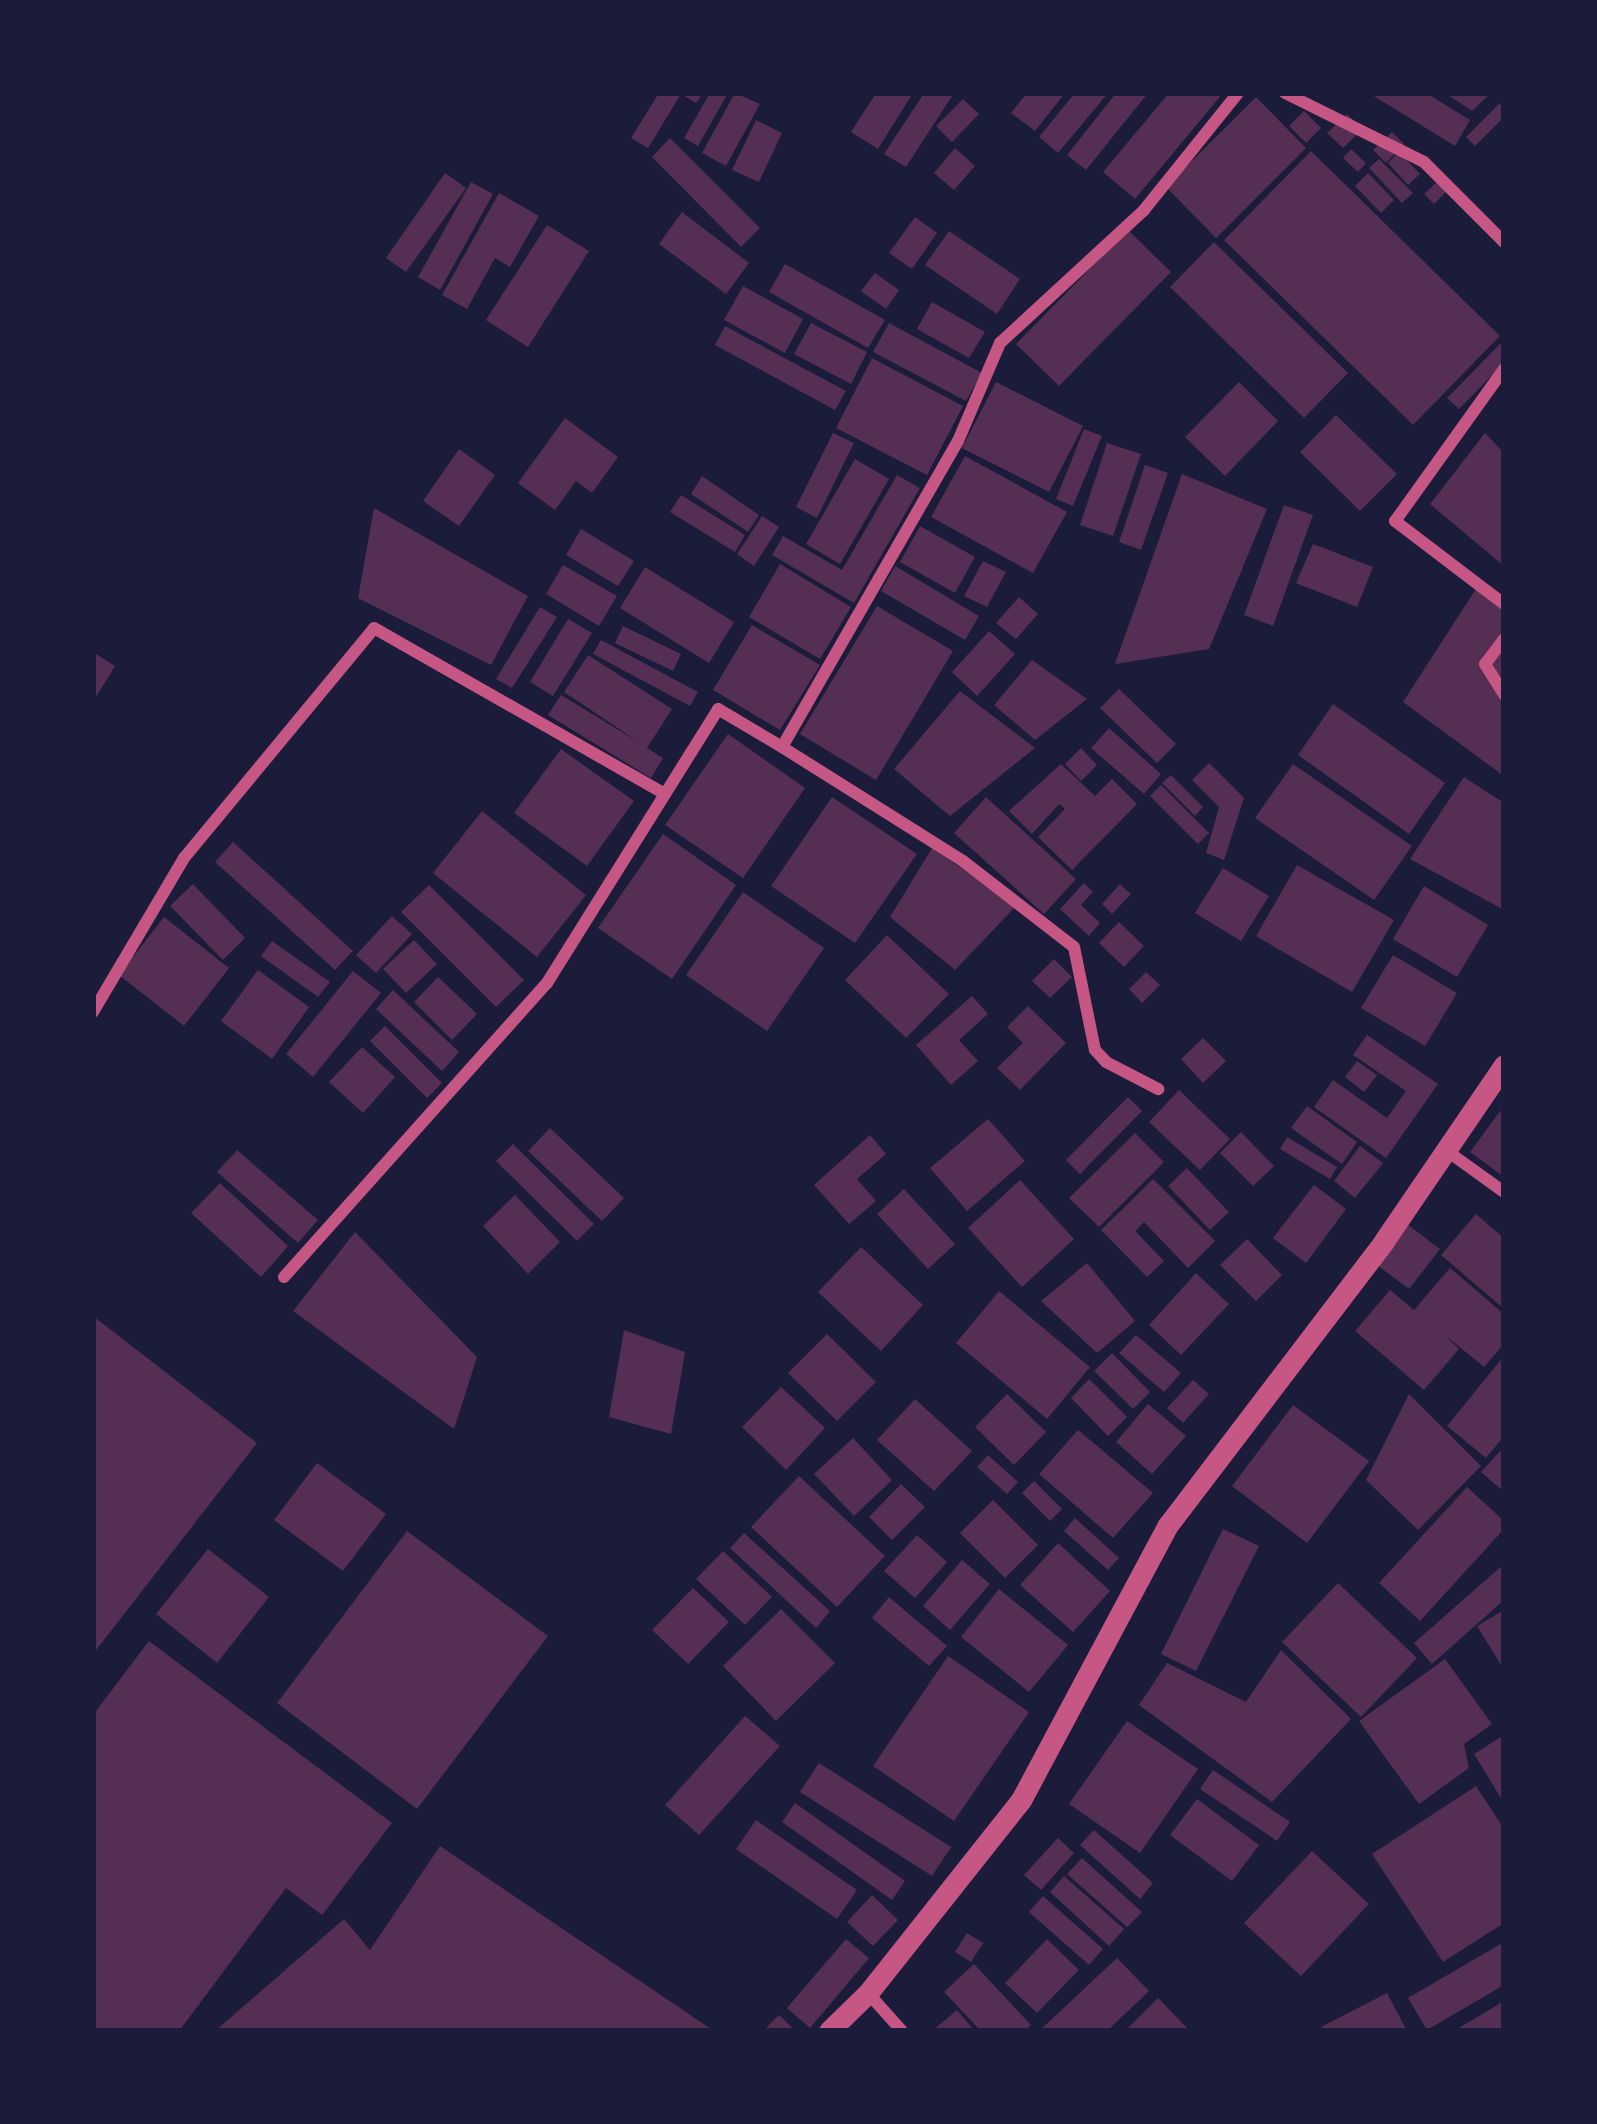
<!DOCTYPE html>
<style>
body{margin:0}
#map{position:relative;width:1597px;height:2124px;overflow:hidden;background:#1b1b3a;font-family:Figtree,sans-serif}
div>[style]{position:absolute}
.building>*{inset:0;background:#542f53}
.minor>*{height:12px;margin:-6px;padding:0 6px;transform-origin:6px;border-radius:6px;background:#c65784}
.tertiary>*{height:21px;margin:-10.5px;padding:0 10.5px;transform-origin:10.5px;border-radius:10.5px;background:#c65784}
span{translate:-50% -50%;white-space:nowrap;text-align:center;line-height:1.15;-webkit-text-stroke:12px #1b1b3a;paint-order:stroke}
.frame{position:absolute;inset:0;border:96px solid #1b1b3a;pointer-events:none}
</style>
<div id="map">
<div class="building">
<div style="clip-path:polygon(659px 93px,703px 93px,696px 103px,681px 94px,648px 148px,631px 138px)"></div>
<div style="clip-path:polygon(710px 93px,728px 93px,698px 146px,684px 138px)"></div>
<div style="clip-path:polygon(735px 93px,760px 104px,726px 166px,702px 153px)"></div>
<div style="clip-path:polygon(876px 93px,913px 93px,878px 149px,851px 132px)"></div>
<div style="clip-path:polygon(924px 93px,954px 93px,906px 167px,884px 154px)"></div>
<div style="clip-path:polygon(1027px 93px,1065px 93px,1035px 131px,1011px 113px)"></div>
<div style="clip-path:polygon(1075px 93px,1108px 93px,1058px 153px,1039px 137px)"></div>
<div style="clip-path:polygon(1116px 93px,1148px 93px,1086px 170px,1067px 155px)"></div>
<div style="clip-path:polygon(1169px 93px,1223px 93px,1135px 199px,1103px 172px)"></div>
<div style="clip-path:polygon(1369px 93px,1426px 93px,1470px 120px,1455px 146px)"></div>
<div style="clip-path:polygon(1445px 93px,1491px 93px,1472px 111px)"></div>
<div style="clip-path:polygon(1256px 97px,1306px 148px,1216px 238px,1166px 187px)"></div>
<div style="clip-path:polygon(963px 99px,979px 114px,952px 142px,936px 126px)"></div>
<div style="clip-path:polygon(1500px 103px,1504px 117px,1475px 146px,1466px 137px)"></div>
<div style="clip-path:polygon(1304px 111px,1321px 128px,1306px 143px,1289px 126px)"></div>
<div style="clip-path:polygon(1347px 114px,1363px 129px,1343px 148px,1327px 133px)"></div>
<div style="clip-path:polygon(756px 120px,782px 133px,759px 182px,732px 170px)"></div>
<div style="clip-path:polygon(1392px 132px,1404px 144px,1386px 163px,1373px 150px)"></div>
<div style="clip-path:polygon(670px 138px,760px 228px,741px 247px,652px 157px)"></div>
<div style="clip-path:polygon(955px 148px,975px 166px,954px 190px,934px 173px)"></div>
<div style="clip-path:polygon(1351px 149px,1366px 163px,1358px 172px,1343px 158px)"></div>
<div style="clip-path:polygon(1311px 151px,1500px 336px,1413px 425px,1224px 240px)"></div>
<div style="clip-path:polygon(1399px 152px,1420px 174px,1408px 185px,1388px 163px)"></div>
<div style="clip-path:polygon(1379px 159px,1413px 193px,1402px 203px,1369px 168px)"></div>
<div style="clip-path:polygon(445px 173px,466px 188px,406px 272px,386px 258px)"></div>
<div style="clip-path:polygon(1368px 173px,1394px 200px,1381px 213px,1355px 186px)"></div>
<div style="clip-path:polygon(1441px 178px,1450px 188px,1434px 204px,1424px 194px)"></div>
<div style="clip-path:polygon(471px 182px,493px 194px,440px 290px,418px 277px)"></div>
<div style="clip-path:polygon(499px 193px,539px 216px,510px 267px,495px 258px,467px 309px,442px 295px)"></div>
<div style="clip-path:polygon(682px 212px,749px 263px,726px 294px,659px 244px)"></div>
<div style="clip-path:polygon(915px 217px,937px 233px,912px 269px,889px 253px)"></div>
<div style="clip-path:polygon(547px 225px,589px 251px,528px 347px,486px 320px)"></div>
<div style="clip-path:polygon(1128px 230px,1171px 272px,1059px 386px,1016px 344px)"></div>
<div style="clip-path:polygon(949px 231px,1020px 279px,997px 314px,925px 265px)"></div>
<div style="clip-path:polygon(1214px 242px,1348px 373px,1304px 418px,1170px 287px)"></div>
<div style="clip-path:polygon(785px 264px,885px 320px,868px 348px,769px 292px)"></div>
<div style="clip-path:polygon(875px 273px,899px 290px,886px 309px,861px 291px)"></div>
<div style="clip-path:polygon(743px 286px,803px 319px,785px 353px,724px 320px)"></div>
<div style="clip-path:polygon(932px 302px,985px 332px,969px 358px,917px 329px)"></div>
<div style="clip-path:polygon(811px 323px,867px 352px,851px 384px,794px 354px)"></div>
<div style="clip-path:polygon(889px 323px,982px 373px,966px 401px,873px 352px)"></div>
<div style="clip-path:polygon(725px 326px,846px 391px,835px 410px,715px 345px)"></div>
<div style="clip-path:polygon(1504px 340px,1504px 363px,1459px 409px,1447px 398px)"></div>
<div style="clip-path:polygon(872px 358px,963px 406px,927px 475px,836px 428px)"></div>
<div style="clip-path:polygon(996px 382px,1083px 426px,1049px 492px,962px 448px)"></div>
<div style="clip-path:polygon(1239px 382px,1278px 421px,1225px 476px,1185px 437px)"></div>
<div style="clip-path:polygon(1336px 415px,1397px 474px,1360px 511px,1300px 452px)"></div>
<div style="clip-path:polygon(565px 418px,618px 457px,592px 493px,576px 481px,555px 510px,518px 483px)"></div>
<div style="clip-path:polygon(1084px 429px,1102px 436px,1073px 506px,1056px 499px)"></div>
<div style="clip-path:polygon(833px 433px,854px 443px,817px 518px,796px 507px)"></div>
<div style="clip-path:polygon(1485px 433px,1504px 453px,1504px 566px,1430px 504px)"></div>
<div style="clip-path:polygon(1107px 443px,1141px 454px,1113px 536px,1080px 525px)"></div>
<div style="clip-path:polygon(459px 449px,495px 475px,459px 526px,423px 501px)"></div>
<div style="clip-path:polygon(965px 456px,1067px 512px,1033px 573px,931px 517px)"></div>
<div style="clip-path:polygon(855px 459px,889px 479px,840px 564px,806px 544px)"></div>
<div style="clip-path:polygon(1145px 465px,1168px 473px,1141px 550px,1119px 542px)"></div>
<div style="clip-path:polygon(1182px 474px,1267px 509px,1209px 649px,1115px 664px)"></div>
<div style="clip-path:polygon(897px 475px,920px 488px,854px 603px,772px 555px,783px 536px,842px 570px)"></div>
<div style="clip-path:polygon(702px 476px,759px 515px,748px 532px,691px 494px)"></div>
<div style="clip-path:polygon(681px 495px,745px 535px,735px 552px,670px 512px)"></div>
<div style="clip-path:polygon(1284px 505px,1313px 515px,1273px 626px,1244px 615px)"></div>
<div style="clip-path:polygon(374px 508px,528px 596px,491px 665px,358px 598px)"></div>
<div style="clip-path:polygon(762px 516px,779px 527px,754px 566px,737px 554px)"></div>
<div style="clip-path:polygon(920px 526px,975px 557px,955px 593px,900px 562px)"></div>
<div style="clip-path:polygon(581px 529px,634px 561px,618px 586px,566px 555px)"></div>
<div style="clip-path:polygon(1313px 544px,1373px 567px,1357px 607px,1296px 583px)"></div>
<div style="clip-path:polygon(983px 561px,1006px 572px,987px 607px,964px 596px)"></div>
<div style="clip-path:polygon(780px 564px,851px 607px,820px 659px,749px 617px)"></div>
<div style="clip-path:polygon(563px 565px,617px 596px,599px 626px,546px 594px)"></div>
<div style="clip-path:polygon(895px 566px,979px 616px,965px 640px,881px 591px)"></div>
<div style="clip-path:polygon(645px 567px,734px 622px,709px 663px,620px 608px)"></div>
<div style="clip-path:polygon(1481px 581px,1504px 596px,1504px 776px,1403px 702px)"></div>
<div style="clip-path:polygon(1019px 597px,1038px 614px,1016px 639px,996px 623px)"></div>
<div style="clip-path:polygon(877px 606px,953px 651px,876px 780px,800px 734px)"></div>
<div style="clip-path:polygon(540px 607px,557px 617px,512px 688px,496px 679px)"></div>
<div style="clip-path:polygon(568px 619px,592px 633px,553px 696px,530px 682px)"></div>
<div style="clip-path:polygon(752px 625px,820px 665px,780px 730px,713px 690px)"></div>
<div style="clip-path:polygon(623px 626px,681px 654px,673px 671px,615px 643px)"></div>
<div style="clip-path:polygon(989px 631px,1015px 654px,977px 696px,952px 672px)"></div>
<div style="clip-path:polygon(601px 640px,698px 692px,690px 706px,593px 654px)"></div>
<div style="clip-path:polygon(93px 652px,115px 666px,93px 702px)"></div>
<div style="clip-path:polygon(588px 655px,672px 709px,647px 748px,663px 758px,651px 778px,548px 715px,561px 695px,640px 743px,564px 692px)"></div>
<div style="clip-path:polygon(1032px 660px,1087px 699px,1035px 740px,994px 705px)"></div>
<div style="clip-path:polygon(1119px 689px,1176px 744px,1157px 763px,1100px 708px)"></div>
<div style="clip-path:polygon(960px 691px,1035px 748px,950px 816px,894px 769px)"></div>
<div style="clip-path:polygon(1333px 704px,1445px 783px,1409px 834px,1298px 755px)"></div>
<div style="clip-path:polygon(1109px 728px,1161px 774px,1144px 794px,1091px 748px)"></div>
<div style="clip-path:polygon(728px 734px,805px 788px,743px 878px,665px 825px)"></div>
<div style="clip-path:polygon(1081px 748px,1097px 765px,1081px 781px,1065px 764px)"></div>
<div style="clip-path:polygon(561px 749px,634px 801px,587px 866px,514px 813px)"></div>
<div style="clip-path:polygon(1209px 763px,1244px 798px,1224px 860px,1206px 853px,1219px 807px,1192px 780px)"></div>
<div style="clip-path:polygon(1061px 764px,1095px 796px,1112px 779px,1137px 804px,1072px 870px,1038px 837px,1065px 809px,1059px 804px,1032px 834px,1009px 811px)"></div>
<div style="clip-path:polygon(1293px 764px,1412px 846px,1374px 900px,1255px 818px)"></div>
<div style="clip-path:polygon(1171px 775px,1203px 807px,1195px 816px,1162px 783px)"></div>
<div style="clip-path:polygon(1464px 777px,1504px 803px,1504px 910px,1410px 859px)"></div>
<div style="clip-path:polygon(1161px 785px,1209px 833px,1198px 844px,1150px 796px)"></div>
<div style="clip-path:polygon(832px 797px,917px 854px,855px 943px,771px 886px)"></div>
<div style="clip-path:polygon(986px 797px,1076px 879px,1044px 914px,954px 833px)"></div>
<div style="clip-path:polygon(482px 811px,586px 895px,537px 957px,433px 873px)"></div>
<div style="clip-path:polygon(663px 834px,736px 885px,672px 979px,598px 928px)"></div>
<div style="clip-path:polygon(233px 842px,353px 951px,335px 970px,215px 862px)"></div>
<div style="clip-path:polygon(932px 848px,1017px 905px,955px 970px,890px 917px)"></div>
<div style="clip-path:polygon(1297px 865px,1394px 920px,1352px 992px,1256px 936px)"></div>
<div style="clip-path:polygon(1223px 868px,1269px 896px,1241px 941px,1195px 913px)"></div>
<div style="clip-path:polygon(1084px 883px,1093px 892px,1081px 905px,1100px 923px,1089px 936px,1060px 909px)"></div>
<div style="clip-path:polygon(193px 884px,245px 938px,223px 960px,170px 906px)"></div>
<div style="clip-path:polygon(1120px 884px,1131px 894px,1112px 914px,1102px 904px)"></div>
<div style="clip-path:polygon(429px 885px,524px 980px,496px 1007px,401px 912px)"></div>
<div style="clip-path:polygon(1424px 886px,1488px 925px,1457px 977px,1393px 939px)"></div>
<div style="clip-path:polygon(743px 892px,824px 948px,767px 1031px,686px 975px)"></div>
<div style="clip-path:polygon(392px 916px,412px 934px,376px 973px,356px 955px)"></div>
<div style="clip-path:polygon(164px 917px,229px 968px,184px 1026px,119px 975px)"></div>
<div style="clip-path:polygon(1119px 922px,1144px 946px,1124px 967px,1099px 943px)"></div>
<div style="clip-path:polygon(887px 935px,949px 994px,906px 1038px,845px 980px)"></div>
<div style="clip-path:polygon(414px 940px,437px 964px,406px 993px,383px 969px)"></div>
<div style="clip-path:polygon(272px 941px,330px 982px,318px 997px,261px 956px)"></div>
<div style="clip-path:polygon(1393px 955px,1457px 993px,1425px 1046px,1361px 1008px)"></div>
<div style="clip-path:polygon(1054px 959px,1072px 977px,1050px 998px,1032px 981px)"></div>
<div style="clip-path:polygon(258px 970px,309px 1007px,272px 1059px,221px 1021px)"></div>
<div style="clip-path:polygon(353px 971px,381px 993px,313px 1077px,286px 1054px)"></div>
<div style="clip-path:polygon(1146px 972px,1160px 985px,1142px 1003px,1129px 989px)"></div>
<div style="clip-path:polygon(438px 977px,477px 1014px,452px 1040px,414px 1002px)"></div>
<div style="clip-path:polygon(393px 990px,459px 1052px,442px 1071px,376px 1009px)"></div>
<div style="clip-path:polygon(972px 996px,988px 1014px,959px 1040px,978px 1061px,951px 1085px,916px 1045px)"></div>
<div style="clip-path:polygon(1028px 1006px,1066px 1043px,1020px 1090px,997px 1068px,1023px 1043px,1007px 1027px)"></div>
<div style="clip-path:polygon(385px 1026px,442px 1083px,427px 1098px,370px 1041px)"></div>
<div style="clip-path:polygon(1367px 1035px,1438px 1084px,1386px 1158px,1314px 1107px,1333px 1080px,1387px 1118px,1406px 1091px,1353px 1055px)"></div>
<div style="clip-path:polygon(1203px 1038px,1226px 1061px,1203px 1083px,1181px 1059px)"></div>
<div style="clip-path:polygon(362px 1047px,395px 1077px,363px 1113px,329px 1082px)"></div>
<div style="clip-path:polygon(1357px 1061px,1377px 1075px,1364px 1092px,1345px 1077px)"></div>
<div style="clip-path:polygon(1179px 1090px,1230px 1139px,1200px 1170px,1149px 1122px)"></div>
<div style="clip-path:polygon(1128px 1097px,1142px 1111px,1080px 1174px,1066px 1160px)"></div>
<div style="clip-path:polygon(1307px 1106px,1357px 1142px,1342px 1164px,1291px 1128px)"></div>
<div style="clip-path:polygon(1504px 1106px,1504px 1177px,1470px 1152px)"></div>
<div style="clip-path:polygon(988px 1119px,1025px 1161px,967px 1211px,930px 1168px)"></div>
<div style="clip-path:polygon(550px 1128px,624px 1198px,602px 1221px,528px 1151px)"></div>
<div style="clip-path:polygon(1241px 1132px,1274px 1166px,1253px 1186px,1220px 1153px)"></div>
<div style="clip-path:polygon(1135px 1133px,1164px 1162px,1099px 1227px,1069px 1198px)"></div>
<div style="clip-path:polygon(870px 1135px,886px 1154px,857px 1179px,876px 1201px,849px 1224px,814px 1185px)"></div>
<div style="clip-path:polygon(1287px 1137px,1337px 1167px,1330px 1179px,1280px 1149px)"></div>
<div style="clip-path:polygon(513px 1144px,594px 1224px,577px 1241px,496px 1161px)"></div>
<div style="clip-path:polygon(1360px 1146px,1383px 1163px,1355px 1198px,1334px 1181px)"></div>
<div style="clip-path:polygon(237px 1150px,318px 1220px,298px 1243px,217px 1172px)"></div>
<div style="clip-path:polygon(1187px 1168px,1229px 1212px,1210px 1230px,1168px 1186px)"></div>
<div style="clip-path:polygon(1153px 1179px,1215px 1241px,1188px 1268px,1144px 1222px,1135px 1231px,1164px 1261px,1147px 1277px,1101px 1230px)"></div>
<div style="clip-path:polygon(1020px 1180px,1074px 1239px,1022px 1287px,968px 1228px)"></div>
<div style="clip-path:polygon(220px 1183px,288px 1246px,261px 1277px,191px 1213px)"></div>
<div style="clip-path:polygon(1314px 1185px,1346px 1209px,1306px 1263px,1273px 1238px)"></div>
<div style="clip-path:polygon(904px 1189px,955px 1244px,928px 1269px,877px 1214px)"></div>
<div style="clip-path:polygon(515px 1195px,560px 1242px,528px 1274px,483px 1226px)"></div>
<div style="clip-path:polygon(1476px 1214px,1504px 1238px,1504px 1309px,1441px 1255px)"></div>
<div style="clip-path:polygon(1407px 1224px,1440px 1249px,1409px 1289px,1377px 1265px)"></div>
<div style="clip-path:polygon(355px 1232px,477px 1357px,454px 1429px,293px 1311px)"></div>
<div style="clip-path:polygon(1247px 1239px,1282px 1275px,1256px 1301px,1220px 1265px)"></div>
<div style="clip-path:polygon(861px 1247px,923px 1305px,881px 1351px,818px 1292px)"></div>
<div style="clip-path:polygon(1087px 1263px,1135px 1321px,1097px 1353px,1041px 1301px)"></div>
<div style="clip-path:polygon(1450px 1268px,1504px 1314px,1504px 1344px,1484px 1367px,1446px 1336px,1459px 1349px,1424px 1390px,1355px 1331px,1390px 1290px,1414px 1310px)"></div>
<div style="clip-path:polygon(1196px 1273px,1229px 1304px,1181px 1355px,1149px 1325px)"></div>
<div style="clip-path:polygon(999px 1291px,1090px 1367px,1047px 1419px,956px 1343px)"></div>
<div style="clip-path:polygon(93px 1316px,257px 1443px,93px 1654px)"></div>
<div style="clip-path:polygon(624px 1330px,685px 1352px,671px 1434px,609px 1417px)"></div>
<div style="clip-path:polygon(827px 1334px,876px 1382px,837px 1421px,788px 1373px)"></div>
<div style="clip-path:polygon(1136px 1335px,1181px 1373px,1164px 1392px,1119px 1353px)"></div>
<div style="clip-path:polygon(1112px 1353px,1150px 1392px,1133px 1409px,1094px 1371px)"></div>
<div style="clip-path:polygon(1504px 1356px,1504px 1436px,1486px 1458px,1447px 1426px)"></div>
<div style="clip-path:polygon(1089px 1379px,1127px 1417px,1108px 1436px,1071px 1398px)"></div>
<div style="clip-path:polygon(1193px 1380px,1209px 1394px,1183px 1423px,1167px 1408px)"></div>
<div style="clip-path:polygon(781px 1387px,825px 1428px,786px 1470px,742px 1427px)"></div>
<div style="clip-path:polygon(1007px 1394px,1046px 1432px,1014px 1465px,975px 1427px)"></div>
<div style="clip-path:polygon(1409px 1394px,1481px 1466px,1418px 1530px,1366px 1480px)"></div>
<div style="clip-path:polygon(915px 1399px,972px 1451px,934px 1491px,877px 1440px)"></div>
<div style="clip-path:polygon(1148px 1404px,1186px 1436px,1152px 1474px,1116px 1442px)"></div>
<div style="clip-path:polygon(1293px 1405px,1369px 1461px,1307px 1543px,1232px 1486px)"></div>
<div style="clip-path:polygon(1078px 1430px,1153px 1493px,1113px 1538px,1039px 1474px)"></div>
<div style="clip-path:polygon(853px 1438px,892px 1480px,854px 1516px,814px 1474px)"></div>
<div style="clip-path:polygon(1504px 1447px,1504px 1492px,1481px 1472px)"></div>
<div style="clip-path:polygon(988px 1455px,1018px 1482px,1007px 1494px,977px 1467px)"></div>
<div style="clip-path:polygon(317px 1463px,386px 1514px,343px 1571px,274px 1520px)"></div>
<div style="clip-path:polygon(799px 1476px,885px 1556px,837px 1607px,751px 1527px)"></div>
<div style="clip-path:polygon(1034px 1481px,1062px 1509px,1050px 1521px,1022px 1493px)"></div>
<div style="clip-path:polygon(901px 1484px,925px 1507px,892px 1540px,869px 1517px)"></div>
<div style="clip-path:polygon(1467px 1487px,1504px 1521px,1504px 1529px,1420px 1621px,1379px 1583px)"></div>
<div style="clip-path:polygon(993px 1500px,1038px 1545px,1005px 1578px,960px 1533px)"></div>
<div style="clip-path:polygon(1075px 1518px,1119px 1558px,1108px 1570px,1064px 1531px)"></div>
<div style="clip-path:polygon(1223px 1529px,1259px 1546px,1196px 1671px,1161px 1654px)"></div>
<div style="clip-path:polygon(407px 1531px,548px 1636px,417px 1809px,277px 1703px)"></div>
<div style="clip-path:polygon(744px 1533px,830px 1611px,816px 1628px,730px 1548px)"></div>
<div style="clip-path:polygon(917px 1535px,947px 1562px,915px 1598px,884px 1571px)"></div>
<div style="clip-path:polygon(1058px 1543px,1110px 1591px,1073px 1632px,1020px 1585px)"></div>
<div style="clip-path:polygon(208px 1549px,269px 1597px,217px 1663px,156px 1614px)"></div>
<div style="clip-path:polygon(723px 1551px,772px 1597px,745px 1625px,696px 1579px)"></div>
<div style="clip-path:polygon(962px 1560px,990px 1584px,950px 1630px,923px 1606px)"></div>
<div style="clip-path:polygon(1504px 1564px,1504px 1600px,1432px 1664px,1414px 1643px)"></div>
<div style="clip-path:polygon(1338px 1583px,1417px 1658px,1361px 1717px,1282px 1642px)"></div>
<div style="clip-path:polygon(693px 1588px,729px 1622px,688px 1664px,652px 1630px)"></div>
<div style="clip-path:polygon(999px 1589px,1068px 1645px,1029px 1692px,961px 1637px)"></div>
<div style="clip-path:polygon(889px 1597px,947px 1646px,929px 1666px,872px 1618px)"></div>
<div style="clip-path:polygon(781px 1609px,835px 1663px,776px 1721px,723px 1666px)"></div>
<div style="clip-path:polygon(1504px 1610px,1504px 1670px,1477px 1626px)"></div>
<div style="clip-path:polygon(149px 1641px,392px 1823px,322px 1915px,286px 1888px,179px 2031px,93px 2031px,93px 1715px)"></div>
<div style="clip-path:polygon(1281px 1650px,1351px 1719px,1272px 1802px,1139px 1705px,1167px 1663px,1246px 1702px)"></div>
<div style="clip-path:polygon(948px 1656px,1029px 1712px,954px 1821px,873px 1766px)"></div>
<div style="clip-path:polygon(1445px 1659px,1492px 1724px,1464px 1744px,1469px 1768px,1419px 1804px,1359px 1721px)"></div>
<div style="clip-path:polygon(745px 1716px,780px 1746px,699px 1835px,665px 1805px)"></div>
<div style="clip-path:polygon(1127px 1721px,1198px 1769px,1140px 1853px,1069px 1804px)"></div>
<div style="clip-path:polygon(1504px 1735px,1504px 1803px,1474px 1754px)"></div>
<div style="clip-path:polygon(819px 1763px,951px 1847px,932px 1876px,800px 1792px)"></div>
<div style="clip-path:polygon(1213px 1770px,1290px 1822px,1277px 1841px,1200px 1789px)"></div>
<div style="clip-path:polygon(1476px 1786px,1504px 1829px,1504px 1923px,1443px 1962px,1372px 1854px)"></div>
<div style="clip-path:polygon(1197px 1799px,1259px 1845px,1232px 1881px,1170px 1835px)"></div>
<div style="clip-path:polygon(795px 1803px,905px 1881px,892px 1900px,782px 1822px)"></div>
<div style="clip-path:polygon(756px 1820px,857px 1890px,837px 1919px,736px 1849px)"></div>
<div style="clip-path:polygon(1094px 1830px,1153px 1883px,1140px 1899px,1080px 1845px)"></div>
<div style="clip-path:polygon(1058px 1838px,1074px 1853px,1041px 1890px,1024px 1875px)"></div>
<div style="clip-path:polygon(440px 1846px,714px 2031px,215px 2031px,344px 1919px,370px 1950px)"></div>
<div style="clip-path:polygon(1312px 1851px,1369px 1904px,1301px 1976px,1244px 1923px)"></div>
<div style="clip-path:polygon(1082px 1858px,1142px 1912px,1127px 1927px,1067px 1874px)"></div>
<div style="clip-path:polygon(1064px 1876px,1124px 1929px,1109px 1946px,1050px 1892px)"></div>
<div style="clip-path:polygon(872px 1895px,898px 1920px,873px 1946px,847px 1922px)"></div>
<div style="clip-path:polygon(1043px 1896px,1103px 1949px,1089px 1965px,1029px 1912px)"></div>
<div style="clip-path:polygon(967px 1933px,983px 1943px,971px 1962px,955px 1952px)"></div>
<div style="clip-path:polygon(846px 1939px,869px 1958px,810px 2028px,787px 2008px)"></div>
<div style="clip-path:polygon(1047px 1939px,1079px 1970px,1037px 2013px,1005px 1983px)"></div>
<div style="clip-path:polygon(1504px 1942px,1504px 1985px,1427px 2030px,1408px 1998px)"></div>
<div style="clip-path:polygon(1117px 1958px,1149px 1991px,1107px 2031px,1039px 2031px)"></div>
<div style="clip-path:polygon(974px 1964px,1031px 2025px,1024px 2031px,981px 2031px,944px 1992px)"></div>
<div style="clip-path:polygon(1387px 1993px,1407px 2031px,1323px 2031px,1321px 2027px)"></div>
<div style="clip-path:polygon(1158px 1998px,1190px 2031px,1125px 2031px)"></div>
<div style="clip-path:polygon(1504px 2001px,1504px 2031px,1454px 2031px)"></div>
<div style="clip-path:polygon(957px 2010px,975px 2031px,932px 2031px)"></div>
<div style="clip-path:polygon(779px 2015px,796px 2031px,763px 2031px)"></div>
</div>
<div class="minor">
<div style="left:1285px;top:93px;width:155px;rotate:26.4deg"></div>
<div style="left:1424px;top:162px;width:113px;rotate:45deg"></div>
<div style="left:1504px;top:369px;width:187px;rotate:125.6deg"></div>
<div style="left:1395px;top:521px;width:137px;rotate:37.3deg"></div>
<div style="left:1504px;top:639px;width:31px;rotate:127deg"></div>
<div style="left:1485px;top:664px;width:36px;rotate:58deg"></div>
<div style="left:782px;top:747px;width:214px;rotate:32.2deg"></div>
<div style="left:963px;top:861px;width:140px;rotate:37.8deg"></div>
<div style="left:1074px;top:947px;width:105px;rotate:78.5deg"></div>
<div style="left:1095px;top:1050px;width:16px;rotate:47deg"></div>
<div style="left:1106px;top:1062px;width:59px;rotate:27.4deg"></div>
<div style="left:93px;top:1012px;width:179px;rotate:-59.4deg"></div>
<div style="left:184px;top:858px;width:298px;rotate:-50.4deg"></div>
<div style="left:374px;top:628px;width:335px;rotate:29.7deg"></div>
<div style="left:1447px;top:1151px;width:70px;rotate:35.7deg"></div>
<div style="left:284px;top:1277px;width:394px;rotate:-48.2deg"></div>
<div style="left:547px;top:983px;width:323px;rotate:-58deg"></div>
<div style="left:718px;top:709px;width:74px;rotate:30.7deg"></div>
<div style="left:782px;top:747px;width:353px;rotate:-60.1deg"></div>
<div style="left:958px;top:441px;width:107px;rotate:-66.8deg"></div>
<div style="left:1000px;top:343px;width:196px;rotate:-42.7deg"></div>
<div style="left:1144px;top:210px;width:150px;rotate:-51.2deg"></div>
<div style="left:868px;top:1993px;width:51px;rotate:48.2deg"></div>
</div>
<div class="tertiary">
<div style="left:829px;top:2031px;width:54px;rotate:-44.3deg"></div>
<div style="left:868px;top:1993px;width:246px;rotate:-51.6deg"></div>
<div style="left:1021px;top:1800px;width:312px;rotate:-61.9deg"></div>
<div style="left:1168px;top:1525px;width:357px;rotate:-52.7deg"></div>
<div style="left:1384px;top:1241px;width:213px;rotate:-55.7deg"></div>
</div>
<div class="frame"></div>
</div>
